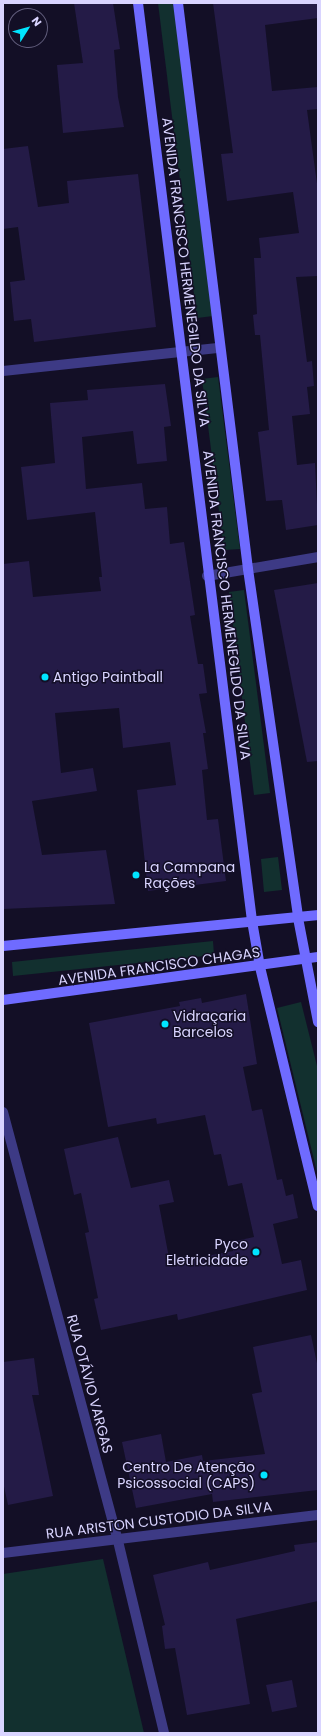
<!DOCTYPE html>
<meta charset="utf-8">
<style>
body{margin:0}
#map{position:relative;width:321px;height:1736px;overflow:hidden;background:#130f26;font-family:Poppins,sans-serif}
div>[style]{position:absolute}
.green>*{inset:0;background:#12302f}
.building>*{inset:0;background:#241b47}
.street>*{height:10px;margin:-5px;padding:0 5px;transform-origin:5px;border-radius:5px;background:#3d3a85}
.secondary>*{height:10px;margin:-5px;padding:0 5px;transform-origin:5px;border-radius:5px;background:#6f6bff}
.dots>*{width:11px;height:11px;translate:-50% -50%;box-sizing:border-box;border:2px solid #130f26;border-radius:50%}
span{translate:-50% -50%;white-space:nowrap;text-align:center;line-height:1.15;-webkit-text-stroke:3px #130f26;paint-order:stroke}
.street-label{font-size:14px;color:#d9d4ff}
.poi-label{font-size:14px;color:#d9d4ff}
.left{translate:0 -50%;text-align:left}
.right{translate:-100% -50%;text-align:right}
.frame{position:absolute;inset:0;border:4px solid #d9d4ff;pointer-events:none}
.north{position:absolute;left:8px;top:8px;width:40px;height:40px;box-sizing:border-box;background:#130f26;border:1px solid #625e7d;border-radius:50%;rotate:53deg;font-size:11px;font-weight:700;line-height:16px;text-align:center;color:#d9d4ff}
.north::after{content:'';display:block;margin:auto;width:14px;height:18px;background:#00e5ff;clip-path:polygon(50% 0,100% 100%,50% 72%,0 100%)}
</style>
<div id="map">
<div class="green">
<div style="clip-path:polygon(158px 3px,174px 3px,213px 316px,197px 318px)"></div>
<div style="clip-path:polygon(218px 377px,240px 549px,224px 550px,202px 379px)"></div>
<div style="clip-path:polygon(244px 590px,270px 793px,254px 795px,229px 592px)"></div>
<div style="clip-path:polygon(278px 857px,282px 890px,264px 892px,261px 859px)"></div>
<div style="clip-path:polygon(213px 941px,214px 955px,13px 976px,12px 962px)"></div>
<div style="clip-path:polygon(301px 1002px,318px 1070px,318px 1176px,277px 1008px)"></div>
<div style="clip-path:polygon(103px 1559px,144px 1733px,3px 1733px,3px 1574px)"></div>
</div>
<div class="building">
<div style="clip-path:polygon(74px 3px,113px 3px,120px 49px,114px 50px,118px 97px,124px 127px,63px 133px,57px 65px,83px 63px)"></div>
<div style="clip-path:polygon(213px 3px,318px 3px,318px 18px,265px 25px,272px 91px,318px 87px,318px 109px,307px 110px,318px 191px,318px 276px,296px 277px,307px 362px,312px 361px,314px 386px,307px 387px,310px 414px,292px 416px,297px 465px,315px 463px,318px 525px,286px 530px,282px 500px,266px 501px,258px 432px,269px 430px,260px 335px,255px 335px,253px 315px,257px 314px,254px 258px,261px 258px,259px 238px,299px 233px,293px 192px,227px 201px,221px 154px,233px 153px)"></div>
<div style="clip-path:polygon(28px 146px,38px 207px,69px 203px,67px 181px,138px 174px,156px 327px,34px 342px,31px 319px,14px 321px,10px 282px,25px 280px,18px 227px,3px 229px,3px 149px)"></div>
<div style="clip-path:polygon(165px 384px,171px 426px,164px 427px,167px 461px,137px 464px,133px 431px,82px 437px,86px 489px,142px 483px,145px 509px,167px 507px,170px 544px,184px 542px,195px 615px,190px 616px,198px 664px,203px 664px,207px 693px,199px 694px,206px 733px,203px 733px,208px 769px,202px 770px,207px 820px,218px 819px,226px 881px,148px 891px,137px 790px,176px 785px,170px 742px,123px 748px,119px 708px,55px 713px,61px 773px,93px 768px,97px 791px,32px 801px,42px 855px,106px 850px,115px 904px,3px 909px,3px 564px,29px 561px,33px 597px,101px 591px,99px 577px,102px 577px,95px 512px,27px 520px,21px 467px,55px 463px,50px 403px,88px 400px,87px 390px)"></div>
<div style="clip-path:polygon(318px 583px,318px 761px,307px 762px,274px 590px)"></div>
<div style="clip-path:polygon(246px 994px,257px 1064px,243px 1067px,252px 1111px,262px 1109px,277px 1180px,282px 1179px,286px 1196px,293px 1194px,298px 1218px,273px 1224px,282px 1264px,301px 1260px,307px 1290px,178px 1320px,177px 1314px,101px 1330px,94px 1299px,98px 1298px,85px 1233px,89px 1232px,81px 1193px,74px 1195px,64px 1149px,118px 1137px,131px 1188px,169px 1180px,174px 1202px,159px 1205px,170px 1263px,233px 1251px,231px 1242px,254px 1237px,242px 1183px,228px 1186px,221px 1154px,214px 1155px,205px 1115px,157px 1124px,156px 1118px,108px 1127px,89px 1023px,180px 1006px,179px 1002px,201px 998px,202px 1003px)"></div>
<div style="clip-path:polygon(311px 1335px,318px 1368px,318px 1490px,213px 1502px,212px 1494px,136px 1508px,122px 1442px,161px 1434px,166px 1462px,202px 1455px,203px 1461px,265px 1454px,252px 1394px,262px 1392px,253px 1347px)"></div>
<div style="clip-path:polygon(34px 1358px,39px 1395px,32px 1395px,53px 1496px,8px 1505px,3px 1482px,3px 1362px)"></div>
<div style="clip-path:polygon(318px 1542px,318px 1601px,236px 1619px,250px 1704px,187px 1715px,175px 1648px,165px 1649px,162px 1626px,165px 1625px,153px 1575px,208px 1562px,210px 1570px,295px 1551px,294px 1545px)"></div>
<div style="clip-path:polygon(292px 1680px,297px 1707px,272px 1712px,266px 1685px)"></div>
</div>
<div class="street">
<div style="left:3px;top:371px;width:218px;rotate:-6.1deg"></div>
<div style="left:207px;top:576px;width:113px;rotate:-9.7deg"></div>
<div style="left:3px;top:1112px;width:444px;rotate:75deg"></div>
<div style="left:118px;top:1541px;width:197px;rotate:76.5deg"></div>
<div style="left:3px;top:1553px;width:317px;rotate:-6.9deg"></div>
</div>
<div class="secondary">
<div style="left:138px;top:3px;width:925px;rotate:82.92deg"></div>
<div style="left:252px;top:921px;width:47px;rotate:80.1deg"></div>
<div style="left:260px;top:967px;width:246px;rotate:76.4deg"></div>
<div style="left:178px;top:3px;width:570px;rotate:82.95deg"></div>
<div style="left:248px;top:569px;width:353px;rotate:81.8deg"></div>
<div style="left:298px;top:918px;width:106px;rotate:79.1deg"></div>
<div style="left:3px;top:946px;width:317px;rotate:-5.6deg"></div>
<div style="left:3px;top:1000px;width:318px;rotate:-7.8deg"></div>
</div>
<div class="dots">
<div style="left:45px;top:677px;background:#00e5ff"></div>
<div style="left:136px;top:875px;background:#00e5ff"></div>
<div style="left:165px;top:1024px;background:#00e5ff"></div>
<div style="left:256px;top:1252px;background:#00e5ff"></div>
<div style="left:264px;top:1475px;background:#00e5ff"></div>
</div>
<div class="street-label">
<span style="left:186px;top:272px;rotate:83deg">AVENIDA FRANCISCO HERMENEGILDO DA SILVA</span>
<span style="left:227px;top:605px;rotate:83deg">AVENIDA FRANCISCO HERMENEGILDO DA SILVA</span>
<span style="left:159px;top:966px;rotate:-8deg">AVENIDA FRANCISCO CHAGAS</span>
<span style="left:90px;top:1384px;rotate:75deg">RUA OTÁVIO VARGAS</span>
<span style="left:159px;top:1520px;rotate:-7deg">RUA ARISTON CUSTODIO DA SILVA</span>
</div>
<div class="poi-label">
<span class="left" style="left:53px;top:677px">Antigo Paintball</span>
<span class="left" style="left:144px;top:875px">La Campana<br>Rações</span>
<span class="left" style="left:173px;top:1024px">Vidraçaria<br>Barcelos</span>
<span class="right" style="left:248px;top:1252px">Pyco<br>Eletricidade</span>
<span class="right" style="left:255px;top:1475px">Centro De Atenção<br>Psicossocial (CAPS)</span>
</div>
<div class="frame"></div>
<div class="north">N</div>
</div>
